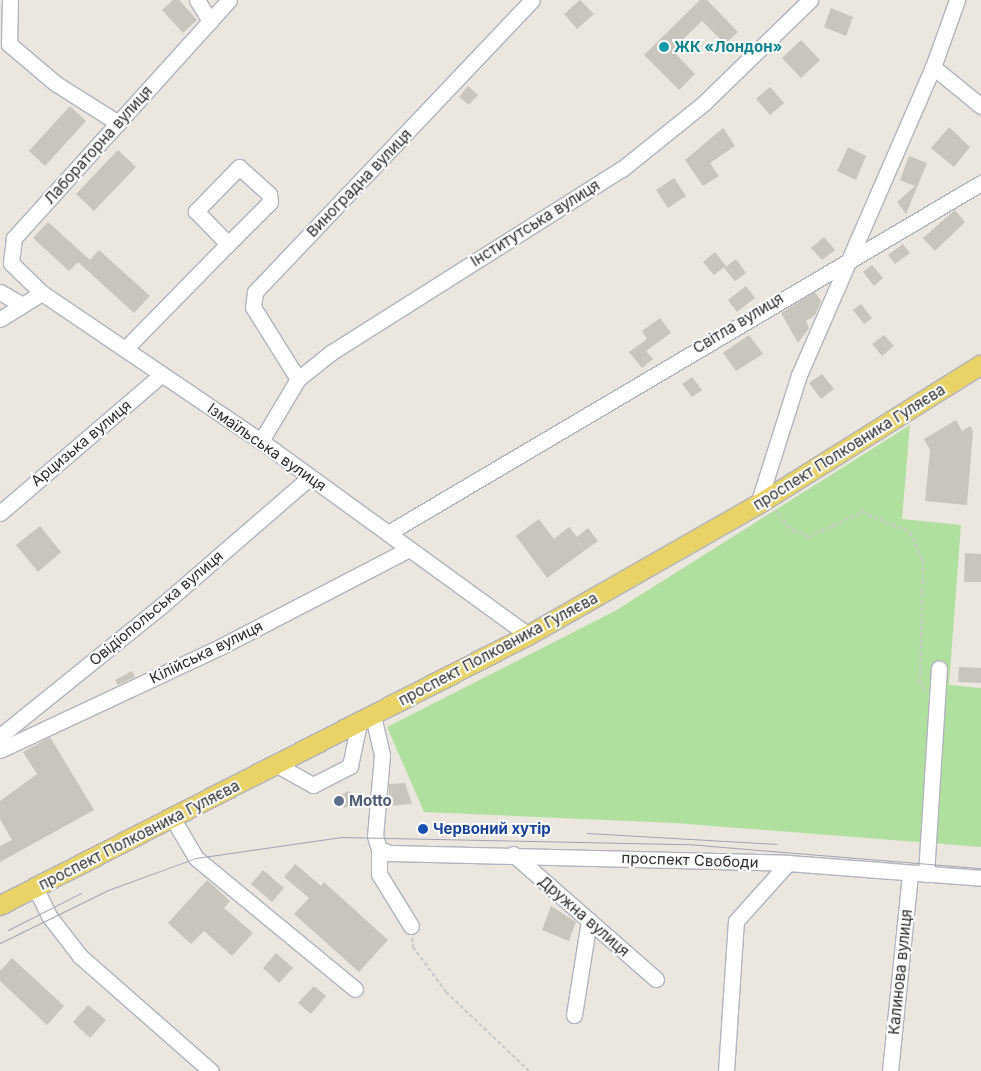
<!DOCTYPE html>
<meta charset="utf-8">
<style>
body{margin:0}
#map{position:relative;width:981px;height:1071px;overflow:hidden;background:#ece7de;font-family:Inter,sans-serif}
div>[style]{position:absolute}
.green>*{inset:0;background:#b0e09e}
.building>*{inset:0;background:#c8c5bc}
.path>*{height:2px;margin-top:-1px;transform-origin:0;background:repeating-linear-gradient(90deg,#c8c8c8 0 4px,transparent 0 6.5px)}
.roads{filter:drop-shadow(1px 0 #b1b3be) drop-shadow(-1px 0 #b1b3be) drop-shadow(0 1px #b1b3be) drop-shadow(0 -1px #b1b3be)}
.minor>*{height:15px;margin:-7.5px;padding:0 7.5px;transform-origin:7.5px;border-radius:7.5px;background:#fff}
.major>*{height:19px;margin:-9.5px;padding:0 9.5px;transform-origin:9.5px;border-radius:9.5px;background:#e9d366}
.tram>*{height:1px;margin:-0.5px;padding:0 0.5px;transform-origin:0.5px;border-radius:0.5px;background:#a1a3b4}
.dots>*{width:14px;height:14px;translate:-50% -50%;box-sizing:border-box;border:2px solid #fff;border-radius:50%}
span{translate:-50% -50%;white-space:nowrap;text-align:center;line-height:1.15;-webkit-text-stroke:4px #fff;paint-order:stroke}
.culture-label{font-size:15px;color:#0d838f;font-weight:700}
.left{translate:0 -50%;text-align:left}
.street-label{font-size:15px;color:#2b2b2b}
.service-label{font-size:15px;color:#4e5e75;font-weight:700}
.transit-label{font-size:15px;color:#164399;font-weight:700}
</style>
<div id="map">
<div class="green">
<div style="clip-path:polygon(910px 425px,902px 519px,961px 525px,949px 685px,981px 688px,981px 847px,675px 823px,424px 812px,387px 727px,615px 611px)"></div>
</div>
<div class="building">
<div style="clip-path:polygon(173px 0,179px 0,197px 20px,183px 33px,162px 10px)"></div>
<div style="clip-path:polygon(580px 0,594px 14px,577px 29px,564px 14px)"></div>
<div style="clip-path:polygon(700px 0,707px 0,738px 32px,725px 44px,702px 21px,672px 50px,695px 74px,679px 90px,644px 55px)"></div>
<div style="clip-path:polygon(831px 8px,853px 17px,846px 36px,824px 27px)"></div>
<div style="clip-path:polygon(801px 40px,820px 60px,801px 78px,782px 58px)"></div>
<div style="clip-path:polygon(468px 86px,478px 95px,469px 105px,459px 97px)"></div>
<div style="clip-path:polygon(770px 87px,784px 103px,770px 115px,756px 99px)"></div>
<div style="clip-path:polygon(70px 106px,86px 121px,45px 166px,29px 151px)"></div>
<div style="clip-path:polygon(949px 127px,970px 147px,954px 167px,931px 148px)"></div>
<div style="clip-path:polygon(723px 128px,735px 146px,710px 163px,719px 176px,703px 186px,685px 160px)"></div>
<div style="clip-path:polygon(848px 147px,866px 156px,856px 180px,837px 171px)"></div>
<div style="clip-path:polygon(118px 150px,136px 167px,94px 211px,76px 194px)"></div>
<div style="clip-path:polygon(909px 156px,927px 163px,906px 214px,897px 202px,915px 186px,900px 180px)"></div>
<div style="clip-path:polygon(674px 178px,686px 196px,668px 208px,656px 190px)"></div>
<div style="clip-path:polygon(955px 210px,965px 222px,935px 251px,923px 238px)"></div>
<div style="clip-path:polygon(48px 222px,90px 260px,99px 250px,150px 296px,134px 313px,78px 262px,69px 271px,33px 238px)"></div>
<div style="clip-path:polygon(824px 237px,835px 250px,822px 260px,811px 248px)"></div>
<div style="clip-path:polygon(903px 244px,910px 253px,895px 264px,888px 255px)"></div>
<div style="clip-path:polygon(715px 252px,726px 266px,714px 275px,703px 262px)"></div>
<div style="clip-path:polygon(736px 259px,746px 273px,735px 281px,724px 268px)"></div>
<div style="clip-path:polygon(872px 265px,883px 278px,874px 286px,863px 272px)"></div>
<div style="clip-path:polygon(746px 286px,755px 298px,737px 312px,728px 300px)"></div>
<div style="clip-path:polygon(815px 292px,821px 301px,815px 315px,806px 321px,809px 328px,798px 343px,781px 313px)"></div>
<div style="clip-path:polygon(861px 304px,872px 318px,864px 324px,853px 310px)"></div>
<div style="clip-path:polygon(660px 318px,671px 333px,646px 351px,653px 359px,642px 368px,629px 352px,647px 339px,642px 331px)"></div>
<div style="clip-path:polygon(749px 335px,763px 354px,736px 371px,723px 353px)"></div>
<div style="clip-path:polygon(884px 335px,894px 346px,882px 356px,872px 344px)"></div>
<div style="clip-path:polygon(822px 374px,834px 389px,821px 399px,809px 383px)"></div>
<div style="clip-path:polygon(692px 377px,702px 390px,692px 397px,682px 384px)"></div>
<div style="clip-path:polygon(956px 420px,962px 431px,970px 426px,973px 431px,967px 505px,925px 501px,930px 450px,924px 439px)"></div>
<div style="clip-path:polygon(539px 519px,554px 539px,569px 527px,577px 537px,588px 528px,598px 541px,547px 578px,516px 536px)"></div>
<div style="clip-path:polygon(40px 526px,61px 552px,38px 572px,16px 545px)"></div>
<div style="clip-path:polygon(965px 553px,981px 554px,981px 582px,964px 582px)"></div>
<div style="clip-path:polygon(959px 667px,981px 668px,981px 683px,958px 682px)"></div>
<div style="clip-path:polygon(132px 671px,135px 677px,118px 685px,115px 680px)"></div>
<div style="clip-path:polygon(50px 737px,94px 810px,0 862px,0 846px,12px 840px,0 819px,0 801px,37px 774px,23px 752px)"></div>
<div style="clip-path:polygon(405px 783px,412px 804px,389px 806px,389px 784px)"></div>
<div style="clip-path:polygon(349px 791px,355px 802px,344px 808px,338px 796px)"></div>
<div style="clip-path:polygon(295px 864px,321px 886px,324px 882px,388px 940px,359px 972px,294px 914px,309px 898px,284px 877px)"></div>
<div style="clip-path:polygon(263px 870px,284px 888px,272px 902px,251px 884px)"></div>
<div style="clip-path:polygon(207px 880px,230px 901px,224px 908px,253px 933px,232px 956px,204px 931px,191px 944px,168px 923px)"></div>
<div style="clip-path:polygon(551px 906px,576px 922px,569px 941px,542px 930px)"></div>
<div style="clip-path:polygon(276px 953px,293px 968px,279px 983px,263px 968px)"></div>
<div style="clip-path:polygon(12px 958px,64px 1006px,47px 1025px,0 981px,0 971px)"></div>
<div style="clip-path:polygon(314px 986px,326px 996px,311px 1014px,298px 1003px)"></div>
<div style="clip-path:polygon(88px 1005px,106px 1020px,90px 1038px,73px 1022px)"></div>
</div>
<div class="path">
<div style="left:775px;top:510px;width:26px;rotate:50deg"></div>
<div style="left:792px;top:530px;width:18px;rotate:22deg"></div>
<div style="left:809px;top:537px;width:59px;rotate:-25.3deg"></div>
<div style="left:862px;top:512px;width:52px;rotate:22.6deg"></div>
<div style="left:910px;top:532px;width:32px;rotate:66deg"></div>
<div style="left:923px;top:561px;width:119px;rotate:91.4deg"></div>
<div style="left:920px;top:680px;width:11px;rotate:68deg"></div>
<div style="left:412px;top:938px;width:9px;rotate:84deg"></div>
<div style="left:413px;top:947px;width:56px;rotate:53.7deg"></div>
<div style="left:446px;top:992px;width:115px;rotate:43.6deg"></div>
</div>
<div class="roads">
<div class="minor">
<div style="left:10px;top:0;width:44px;rotate:91.3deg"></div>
<div style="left:9px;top:44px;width:60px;rotate:40.3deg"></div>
<div style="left:55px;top:83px;width:75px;rotate:32.4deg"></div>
<div style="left:197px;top:0;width:25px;rotate:58deg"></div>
<div style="left:229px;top:0;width:321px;rotate:132.1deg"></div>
<div style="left:14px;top:238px;width:25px;rotate:97deg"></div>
<div style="left:11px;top:263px;width:43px;rotate:44.1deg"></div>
<div style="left:42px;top:293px;width:264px;rotate:34.1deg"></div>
<div style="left:261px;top:441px;width:330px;rotate:36deg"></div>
<div style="left:933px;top:67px;width:62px;rotate:39.1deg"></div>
<div style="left:0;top:292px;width:24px;rotate:30deg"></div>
<div style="left:0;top:319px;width:49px;rotate:-31.8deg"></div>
<div style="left:125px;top:349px;width:147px;rotate:-45.6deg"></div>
<div style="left:228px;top:244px;width:59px;rotate:-45deg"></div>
<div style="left:270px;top:202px;width:8px;rotate:-97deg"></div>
<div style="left:269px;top:194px;width:40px;rotate:-138deg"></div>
<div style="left:239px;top:167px;width:62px;rotate:134.3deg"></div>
<div style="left:196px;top:211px;width:46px;rotate:45.9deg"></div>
<div style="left:298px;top:379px;width:85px;rotate:-122deg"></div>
<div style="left:253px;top:307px;width:15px;rotate:-82deg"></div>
<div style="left:255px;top:292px;width:402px;rotate:-46.5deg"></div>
<div style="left:261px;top:441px;width:72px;rotate:-59.2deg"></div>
<div style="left:298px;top:379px;width:43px;rotate:-38.5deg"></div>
<div style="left:332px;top:352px;width:343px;rotate:-32.3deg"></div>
<div style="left:622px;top:169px;width:105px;rotate:-38.8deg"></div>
<div style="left:704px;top:103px;width:148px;rotate:-44.2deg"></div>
<div style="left:758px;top:504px;width:135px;rotate:-72.4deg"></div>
<div style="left:799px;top:375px;width:336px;rotate:-66.5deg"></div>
<div style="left:933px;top:67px;width:71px;rotate:-70.3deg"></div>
<div style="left:0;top:513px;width:213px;rotate:-40.6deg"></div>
<div style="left:388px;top:533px;width:689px;rotate:-30.55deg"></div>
<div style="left:373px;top:716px;width:40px;rotate:77deg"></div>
<div style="left:382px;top:755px;width:81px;rotate:94.9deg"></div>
<div style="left:375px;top:836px;width:14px;rotate:73deg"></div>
<div style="left:379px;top:849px;width:12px;rotate:20deg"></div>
<div style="left:390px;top:853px;width:398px;rotate:1.4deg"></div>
<div style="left:788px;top:863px;width:194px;rotate:4.4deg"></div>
<div style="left:0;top:736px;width:206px;rotate:-38.9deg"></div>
<div style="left:160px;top:607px;width:198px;rotate:-40.9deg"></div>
<div style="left:0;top:750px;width:243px;rotate:-25.1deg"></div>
<div style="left:220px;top:647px;width:213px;rotate:-27.4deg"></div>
<div style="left:277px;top:765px;width:41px;rotate:29.1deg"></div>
<div style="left:313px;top:785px;width:42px;rotate:-27.2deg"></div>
<div style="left:350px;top:766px;width:44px;rotate:-78.2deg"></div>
<div style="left:173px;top:819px;width:45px;rotate:59.5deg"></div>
<div style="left:196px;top:858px;width:206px;rotate:39.5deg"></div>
<div style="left:379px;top:849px;width:25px;rotate:90deg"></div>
<div style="left:379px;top:874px;width:61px;rotate:58.4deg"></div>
<div style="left:513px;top:854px;width:190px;rotate:41.2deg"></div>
<div style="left:926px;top:874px;width:206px;rotate:-86.4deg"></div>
<div style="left:35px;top:887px;width:32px;rotate:64deg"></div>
<div style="left:49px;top:916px;width:51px;rotate:52.2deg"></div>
<div style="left:80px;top:956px;width:174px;rotate:41.3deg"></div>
<div style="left:574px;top:1015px;width:96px;rotate:-81deg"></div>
<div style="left:726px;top:1071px;width:150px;rotate:-86.2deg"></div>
<div style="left:736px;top:921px;width:78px;rotate:-48.1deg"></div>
<div style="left:890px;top:1071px;width:199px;rotate:-84.2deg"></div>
</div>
<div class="major">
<div style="left:0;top:905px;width:593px;rotate:-27.08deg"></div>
<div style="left:528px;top:635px;width:265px;rotate:-29.7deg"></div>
<div style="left:758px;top:504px;width:263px;rotate:-32.1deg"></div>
</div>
</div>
<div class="tram">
<div style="left:587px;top:833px;width:190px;rotate:3.3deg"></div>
<div style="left:8px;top:930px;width:82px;rotate:-26.9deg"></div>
<div style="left:0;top:943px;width:120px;rotate:-26.1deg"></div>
<div style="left:108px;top:890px;width:94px;rotate:-20deg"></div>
<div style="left:196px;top:858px;width:147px;rotate:-8.2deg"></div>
<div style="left:341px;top:837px;width:346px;rotate:1.2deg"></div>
<div style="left:687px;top:844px;width:295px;rotate:4.7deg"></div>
</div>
<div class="dots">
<div style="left:664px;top:47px;background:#0f9aa8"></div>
<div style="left:339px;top:801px;background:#5c6f8a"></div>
<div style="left:423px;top:829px;background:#1a4fb4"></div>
</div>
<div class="culture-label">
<span class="left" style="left:674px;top:47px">ЖК «Лондон»</span>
</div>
<div class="street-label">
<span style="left:98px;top:145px;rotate:-48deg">Лабораторна вулиця</span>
<span style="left:359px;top:183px;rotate:-46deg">Виноградна вулиця</span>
<span style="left:535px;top:223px;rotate:-32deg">Інститутська вулиця</span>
<span style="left:738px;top:323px;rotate:-31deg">Світла вулиця</span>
<span style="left:81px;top:443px;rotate:-40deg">Арцизька вулиця</span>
<span style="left:267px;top:447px;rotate:35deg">Ізмаїльська вулиця</span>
<span style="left:849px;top:447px;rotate:-32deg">проспект Полковника Гуляєва</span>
<span style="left:156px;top:608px;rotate:-40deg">Овідіопольська вулиця</span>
<span style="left:498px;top:649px;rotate:-28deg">проспект Полковника Гуляєва</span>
<span style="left:206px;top:652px;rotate:-26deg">Кілійська вулиця</span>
<span style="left:139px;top:835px;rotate:-27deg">проспект Полковника Гуляєва</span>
<span style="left:690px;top:860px;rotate:2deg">проспект Свободи</span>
<span style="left:584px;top:916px;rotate:41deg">Дружна вулиця</span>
<span style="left:900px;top:972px;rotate:-84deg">Калинова вулиця</span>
</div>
<div class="service-label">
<span class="left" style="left:349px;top:801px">Motto</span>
</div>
<div class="transit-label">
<span class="left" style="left:433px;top:829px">Червоний хутір</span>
</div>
</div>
